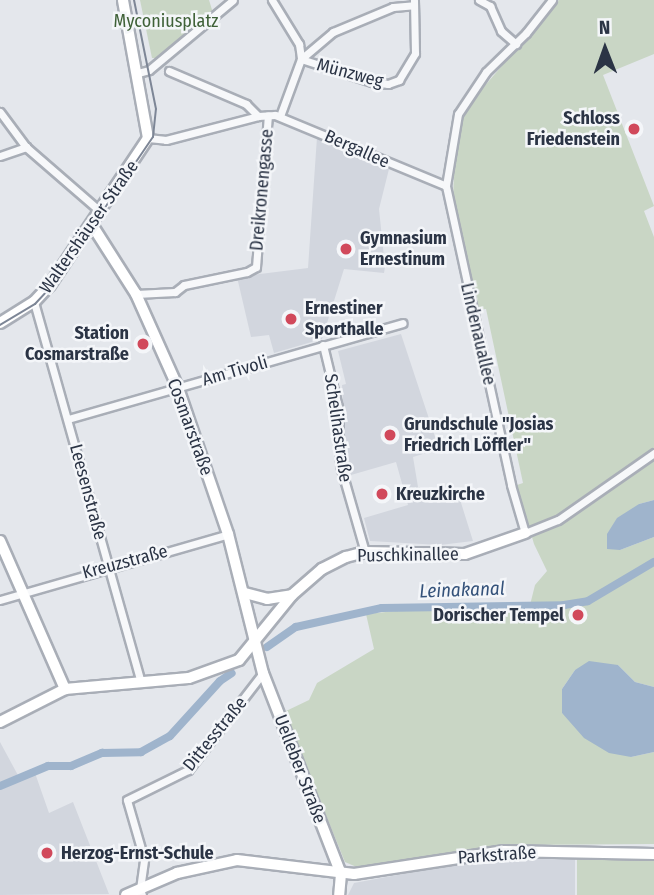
<!DOCTYPE html>
<meta charset="utf-8">
<style>
body{margin:0}
#map{position:relative;width:654px;height:895px;overflow:hidden;background:#e4e7ec;font-family:"Fira Sans Condensed",sans-serif}
div>[style]{position:absolute}
.built>*{inset:0;background:#d2d6de}
.green>*{inset:0;background:#c9d6c5}
.water>*{inset:0;background:#9fb4cc}
.canal>*{height:8px;margin:-4px;padding:0 4px;transform-origin:4px;border-radius:4px;background:#9fb4cc}
.roads{filter:drop-shadow(2px 0 #a9aeb7) drop-shadow(-2px 0 #a9aeb7) drop-shadow(0 2px #a9aeb7) drop-shadow(0 -2px #a9aeb7)}
.street>*{height:7px;margin:-3.5px;padding:0 3.5px;transform-origin:3.5px;border-radius:3.5px;background:#f7f8fa}
.secondary>*{height:10px;margin:-5px;padding:0 5px;transform-origin:5px;border-radius:5px;background:#fff}
.tram>*{height:2px;margin:-1px;padding:0 1px;transform-origin:1px;border-radius:1px;background:#7d8696}
.dots>*{width:19px;height:19px;translate:-50% -50%;box-sizing:border-box;border:4px solid #f4f6f9;border-radius:50%}
span{translate:-50% -50%;white-space:nowrap;text-align:center;line-height:1.15;-webkit-text-stroke:5px #f4f6f9;paint-order:stroke}
.park-label{font-size:18px;color:#3f6138}
.street-label{font-size:18px;color:#2b3445}
.poi-label{font-size:18px;color:#2b3445;font-weight:700}
.right{translate:-100% -50%;text-align:right}
.left{translate:0 -50%;text-align:left}
.water-label{font-size:19px;color:#34527a;font-style:italic}
.north{position:absolute;left:570px;top:14px;width:70px;height:70px;-webkit-text-stroke:5px #f4f6f9;paint-order:stroke;rotate:359deg;font-size:19px;font-weight:700;line-height:28px;text-align:center;color:#2b3445}
.north::after{content:'';display:block;margin:auto;width:24px;height:32px;background:#2b3445;clip-path:polygon(50% 0,100% 100%,50% 72%,0 100%)}
</style>
<div id="map">
<div class="built">
<div style="clip-path:polygon(317px 137px,389px 169px,379px 209px,385px 267px,384px 273px,344px 269px,322px 339px,274px 353px,269px 335px,251px 337px,237px 277px,308px 268px)"></div>
<div style="clip-path:polygon(401px 334px,439px 449px,413px 457px,419px 493px,457px 490px,473px 541px,440px 545px,370px 541px,364px 518px,408px 505px,396px 462px,351px 475px,346px 451px,342px 385px,346px 384px,338px 351px)"></div>
<div style="clip-path:polygon(0 742px,20px 779px,35px 773px,49px 813px,73px 802px,109px 894px,0 895px)"></div>
<div style="clip-path:polygon(500px 856px,575px 856px,575px 895px,348px 895px,354px 883px)"></div>
</div>
<div class="green">
<div style="clip-path:polygon(140px 0,209px 0,213px 13px,157px 58px,152px 58px)"></div>
<div style="clip-path:polygon(559px 0,654px 0,654px 54px,603px 75px,654px 206px,644px 211px,654px 237px,654px 500px,639px 504px,620px 550px,654px 537px,654px 687px,635px 682px,618px 665px,575px 670px,562px 689px,562px 713px,631px 757px,654px 752px,654px 844px,504px 845px,359px 868px,345px 862px,284px 712px,309px 700px,317px 683px,374px 649px,366px 614px,406px 610px,529px 609px,535px 585px,547px 571px,534px 544px,517px 485px,523px 483px,486px 309px,477px 310px,453px 202px,454px 171px,457px 132px,469px 104px)"></div>
<div style="clip-path:polygon(577px 859px,654px 861px,654px 895px,577px 895px)"></div>
</div>
<div class="water">
<div style="clip-path:polygon(654px 500px,654px 537px,620px 550px,607px 549px,607px 534px,617px 518px,639px 504px)"></div>
<div style="clip-path:polygon(589px 661px,618px 665px,635px 682px,654px 687px,654px 752px,631px 757px,609px 753px,584px 738px,562px 713px,562px 689px,575px 670px)"></div>
</div>
<div class="canal">
<div style="left:267px;top:647px;width:35px;rotate:-35deg"></div>
<div style="left:296px;top:627px;width:88px;rotate:-12.5deg"></div>
<div style="left:382px;top:608px;width:182px;rotate:-0.9deg"></div>
<div style="left:564px;top:605px;width:24px;rotate:-9deg"></div>
<div style="left:588px;top:601px;width:77px;rotate:-30.6deg"></div>
<div style="left:0;top:786px;width:52px;rotate:-22.6deg"></div>
<div style="left:48px;top:766px;width:23px"></div>
<div style="left:71px;top:766px;width:34px;rotate:-23deg"></div>
<div style="left:102px;top:753px;width:39px;rotate:-1deg"></div>
<div style="left:141px;top:752px;width:33px;rotate:-29deg"></div>
<div style="left:170px;top:736px;width:74px;rotate:-47.7deg"></div>
<div style="left:220px;top:681px;width:14px;rotate:-34deg"></div>
</div>
<div class="roads">
<div class="street">
<div style="left:272px;top:0;width:52px;rotate:58.5deg"></div>
<div style="left:299px;top:44px;width:15px;rotate:82deg"></div>
<div style="left:301px;top:59px;width:61px;rotate:110.2deg"></div>
<div style="left:479px;top:0;width:13px;rotate:29deg"></div>
<div style="left:490px;top:6px;width:27px;rotate:66deg"></div>
<div style="left:501px;top:31px;width:20px;rotate:41deg"></div>
<div style="left:552px;top:0;width:42px;rotate:128.2deg"></div>
<div style="left:526px;top:33px;width:56px;rotate:135.7deg"></div>
<div style="left:486px;top:72px;width:50px;rotate:123.7deg"></div>
<div style="left:458px;top:114px;width:73px;rotate:99.5deg"></div>
<div style="left:446px;top:186px;width:306px;rotate:77.7deg"></div>
<div style="left:511px;top:485px;width:50px;rotate:73.7deg"></div>
<div style="left:525px;top:533px;width:35px;rotate:-22deg"></div>
<div style="left:558px;top:520px;width:117px;rotate:-34.9deg"></div>
<div style="left:301px;top:59px;width:75px;rotate:17.9deg"></div>
<div style="left:372px;top:82px;width:16px;rotate:7deg"></div>
<div style="left:388px;top:84px;width:12px;rotate:-20deg"></div>
<div style="left:399px;top:80px;width:31px;rotate:-59deg"></div>
<div style="left:415px;top:53px;width:53px;rotate:-91.1deg"></div>
<div style="left:301px;top:59px;width:42px;rotate:-40.2deg"></div>
<div style="left:333px;top:32px;width:65px;rotate:-22.6deg"></div>
<div style="left:393px;top:7px;width:21px;rotate:-5deg"></div>
<div style="left:169px;top:71px;width:84px;rotate:23.2deg"></div>
<div style="left:246px;top:104px;width:17px;rotate:45deg"></div>
<div style="left:138px;top:73px;width:11px;rotate:-15deg"></div>
<div style="left:149px;top:70px;width:109px;rotate:-39.8deg"></div>
<div style="left:0;top:112px;width:44px;rotate:53.4deg"></div>
<div style="left:26px;top:147px;width:99px;rotate:40.9deg"></div>
<div style="left:148px;top:138px;width:18px;rotate:6deg"></div>
<div style="left:166px;top:140px;width:95px;rotate:-14.6deg"></div>
<div style="left:258px;top:116px;width:17px;rotate:-3deg"></div>
<div style="left:275px;top:115px;width:185px;rotate:22.5deg"></div>
<div style="left:0;top:156px;width:28px;rotate:-19deg"></div>
<div style="left:136px;top:294px;width:39px;rotate:-3deg"></div>
<div style="left:175px;top:292px;width:11px;rotate:-38deg"></div>
<div style="left:184px;top:285px;width:64px;rotate:-11.7deg"></div>
<div style="left:247px;top:272px;width:10px;rotate:-29deg"></div>
<div style="left:256px;top:267px;width:152px;rotate:-85.5deg"></div>
<div style="left:34px;top:302px;width:395px;rotate:74.3deg"></div>
<div style="left:323px;top:345px;width:64px;rotate:76.4deg"></div>
<div style="left:338px;top:407px;width:58px;rotate:88deg"></div>
<div style="left:340px;top:465px;width:91px;rotate:74deg"></div>
<div style="left:68px;top:419px;width:348px;rotate:-16deg"></div>
<div style="left:0;top:600px;width:237px;rotate:-16.1deg"></div>
<div style="left:142px;top:895px;width:6px;rotate:-108deg"></div>
<div style="left:140px;top:889px;width:30px;rotate:-82deg"></div>
<div style="left:144px;top:859px;width:61px;rotate:-106.1deg"></div>
<div style="left:127px;top:800px;width:68px;rotate:-26.2deg"></div>
<div style="left:188px;top:770px;width:123px;rotate:-52.3deg"></div>
</div>
<div class="secondary">
<div style="left:92px;top:225px;width:82px;rotate:57.5deg"></div>
<div style="left:136px;top:294px;width:103px;rotate:65.9deg"></div>
<div style="left:178px;top:388px;width:154px;rotate:71.1deg"></div>
<div style="left:228px;top:534px;width:143px;rotate:75.9deg"></div>
<div style="left:263px;top:673px;width:216px;rotate:68.8deg"></div>
<div style="left:341px;top:874px;width:21px;rotate:95deg"></div>
<div style="left:0;top:323px;width:40px;rotate:-32deg"></div>
<div style="left:34px;top:302px;width:23px;rotate:-47deg"></div>
<div style="left:50px;top:285px;width:177px;rotate:-56.3deg"></div>
<div style="left:148px;top:138px;width:140px;rotate:-100.3deg"></div>
<div style="left:0;top:541px;width:162px;rotate:66.3deg"></div>
<div style="left:245px;top:593px;width:23px;rotate:15deg"></div>
<div style="left:267px;top:599px;width:25px;rotate:-9deg"></div>
<div style="left:0;top:722px;width:73px;rotate:-26.9deg"></div>
<div style="left:65px;top:689px;width:124px;rotate:-5.1deg"></div>
<div style="left:189px;top:678px;width:53px;rotate:-19.8deg"></div>
<div style="left:239px;top:660px;width:84px;rotate:-50.8deg"></div>
<div style="left:292px;top:595px;width:40px;rotate:-41deg"></div>
<div style="left:322px;top:569px;width:27px;rotate:-27deg"></div>
<div style="left:346px;top:557px;width:20px;rotate:-15deg"></div>
<div style="left:365px;top:552px;width:100px;rotate:1.1deg"></div>
<div style="left:465px;top:554px;width:64px;rotate:-19.3deg"></div>
<div style="left:126px;top:895px;width:56px;rotate:-23.3deg"></div>
<div style="left:177px;top:873px;width:61px;rotate:-12.2deg"></div>
<div style="left:237px;top:860px;width:118px;rotate:6.8deg"></div>
<div style="left:354px;top:874px;width:152px;rotate:-8.7deg"></div>
<div style="left:504px;top:851px;width:150px;rotate:1.1deg"></div>
</div>
</div>
<div class="tram">
<div style="left:0;top:325px;width:41px;rotate:-31deg"></div>
<div style="left:35px;top:304px;width:23px;rotate:-47deg"></div>
<div style="left:51px;top:287px;width:181px;rotate:-55.8deg"></div>
<div style="left:153px;top:137px;width:28px;rotate:-84deg"></div>
<div style="left:156px;top:109px;width:111px;rotate:-101.4deg"></div>
</div>
<div class="dots">
<div style="left:634px;top:129px;background:#d1495b"></div>
<div style="left:346px;top:249px;background:#d1495b"></div>
<div style="left:291px;top:319px;background:#d1495b"></div>
<div style="left:143px;top:344px;background:#d1495b"></div>
<div style="left:390px;top:435px;background:#d1495b"></div>
<div style="left:382px;top:494px;background:#d1495b"></div>
<div style="left:578px;top:615px;background:#d1495b"></div>
<div style="left:47px;top:853px;background:#d1495b"></div>
</div>
<div class="park-label">
<span style="left:166px;top:21px">Myconiusplatz</span>
</div>
<div class="street-label">
<span style="left:350px;top:73px;rotate:15deg">Münzweg</span>
<span style="left:357px;top:149px;rotate:24deg">Bergallee</span>
<span style="left:262px;top:190px;rotate:-85deg">Dreikronengasse</span>
<span style="left:89px;top:227px;rotate:-55deg">Waltershäuser Straße</span>
<span style="left:478px;top:334px;rotate:77deg">Lindenauallee</span>
<span style="left:235px;top:371px;rotate:-16deg">Am Tivoli</span>
<span style="left:190px;top:427px;rotate:70deg">Cosmarstraße</span>
<span style="left:338px;top:428px;rotate:82deg">Schelihastraße</span>
<span style="left:88px;top:492px;rotate:75deg">Leesenstraße</span>
<span style="left:408px;top:555px;rotate:-1deg">Puschkinallee</span>
<span style="left:125px;top:562px;rotate:-15deg">Kreuzstraße</span>
<span style="left:215px;top:734px;rotate:-51deg">Dittesstraße</span>
<span style="left:300px;top:769px;rotate:69deg">Uelleber Straße</span>
<span style="left:497px;top:855px;rotate:-4deg">Parkstraße</span>
</div>
<div class="poi-label">
<span class="right" style="left:620px;top:129px">Schloss<br>Friedenstein</span>
<span class="left" style="left:360px;top:249px">Gymnasium<br>Ernestinum</span>
<span class="left" style="left:305px;top:319px">Ernestiner<br>Sporthalle</span>
<span class="right" style="left:129px;top:344px">Station<br>Cosmarstraße</span>
<span class="left" style="left:404px;top:435px">Grundschule "Josias<br>Friedrich Löffler"</span>
<span class="left" style="left:396px;top:494px">Kreuzkirche</span>
<span class="right" style="left:564px;top:615px">Dorischer Tempel</span>
<span class="left" style="left:61px;top:853px">Herzog-Ernst-Schule</span>
</div>
<div class="water-label">
<span style="left:462px;top:590px;rotate:-2deg">Leinakanal</span>
</div>
<div class="north">N</div>
</div>
